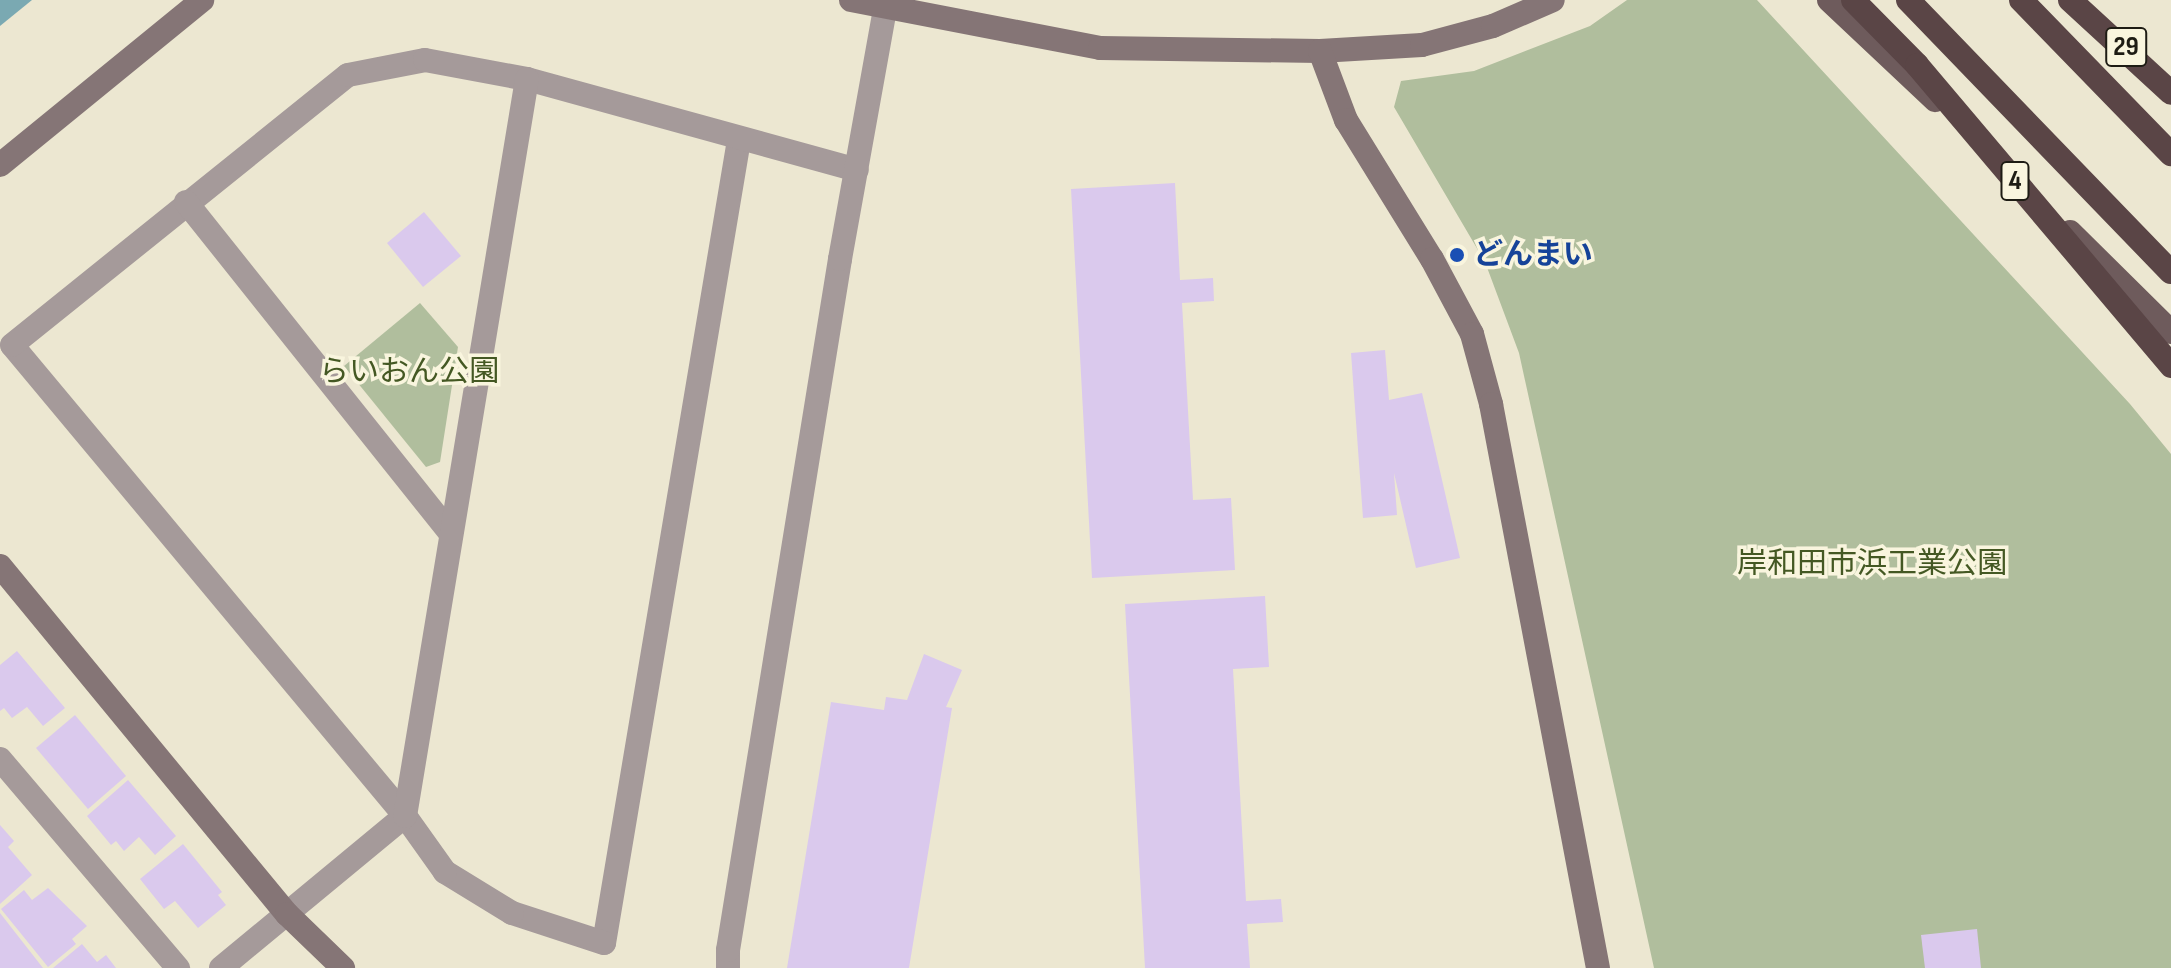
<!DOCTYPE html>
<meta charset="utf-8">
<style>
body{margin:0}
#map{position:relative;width:2171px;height:968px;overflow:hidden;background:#ece7d1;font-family:"Sofia Sans Condensed","Noto Sans JP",sans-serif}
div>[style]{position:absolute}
.green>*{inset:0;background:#b0be9d}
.water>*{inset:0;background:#7aa9b2}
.building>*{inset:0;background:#dac9ed}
.street>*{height:24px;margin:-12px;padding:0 12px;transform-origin:12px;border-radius:12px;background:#a59a9a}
.secondary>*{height:24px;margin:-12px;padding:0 12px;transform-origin:12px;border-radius:12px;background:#857576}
.primary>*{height:24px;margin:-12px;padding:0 12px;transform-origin:12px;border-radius:12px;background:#6e5b5c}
.highway>*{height:24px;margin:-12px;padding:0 12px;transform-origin:12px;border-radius:12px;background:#5a4546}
.highway-bridge>*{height:24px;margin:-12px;padding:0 12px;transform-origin:12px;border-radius:12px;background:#5a4546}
.dots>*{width:22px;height:22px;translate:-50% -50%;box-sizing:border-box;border:4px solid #f9f5de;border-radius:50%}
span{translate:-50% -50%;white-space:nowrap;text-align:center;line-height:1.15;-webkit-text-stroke:7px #f9f5de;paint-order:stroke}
.shield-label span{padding:2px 6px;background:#f9f5de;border:2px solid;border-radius:6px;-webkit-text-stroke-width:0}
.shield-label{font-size:28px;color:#1e1c14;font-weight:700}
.transit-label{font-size:30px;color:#164399;font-weight:700}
.left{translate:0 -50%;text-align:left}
.park-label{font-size:30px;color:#445823}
</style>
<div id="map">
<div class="green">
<div style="clip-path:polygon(1627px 0,1757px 0,2130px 404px,2171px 454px,2171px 968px,1654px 968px,1519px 353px,1485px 262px,1394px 107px,1401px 81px,1474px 71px,1590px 26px)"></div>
<div style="clip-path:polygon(420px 303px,458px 347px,440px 462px,426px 467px,344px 366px)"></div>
</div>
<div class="water">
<div style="clip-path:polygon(0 0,32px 0,0 26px)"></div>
</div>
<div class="building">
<div style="clip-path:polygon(1175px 183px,1180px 280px,1213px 278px,1214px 301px,1182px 303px,1193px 500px,1231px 498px,1235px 570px,1092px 578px,1071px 189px)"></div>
<div style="clip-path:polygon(424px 212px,461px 256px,423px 287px,387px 243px)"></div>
<div style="clip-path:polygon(1385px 350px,1389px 400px,1422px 393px,1460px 558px,1416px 568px,1394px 473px,1397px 515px,1363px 518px,1351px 353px)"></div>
<div style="clip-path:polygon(1265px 596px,1269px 667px,1233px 669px,1246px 901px,1281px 899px,1283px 922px,1247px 924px,1250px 968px,1145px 968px,1125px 604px)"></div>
<div style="clip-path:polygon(17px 651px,65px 708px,43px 726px,27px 707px,12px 718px,4px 708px,0 711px,0 665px)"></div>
<div style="clip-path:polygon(924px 654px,962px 670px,946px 707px,952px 708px,909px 968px,787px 968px,831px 702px,884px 710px,886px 697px,907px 700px)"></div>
<div style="clip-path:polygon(75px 715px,126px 776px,88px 809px,36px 748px)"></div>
<div style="clip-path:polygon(128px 780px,176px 836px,155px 855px,139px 837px,124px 851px,116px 841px,111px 845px,87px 816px)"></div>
<div style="clip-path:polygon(0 825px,14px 841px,8px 847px,32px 875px,0 904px)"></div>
<div style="clip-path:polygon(183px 844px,222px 892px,218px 895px,226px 905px,198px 928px,175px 901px,164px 909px,140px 879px)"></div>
<div style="clip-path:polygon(48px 888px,87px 926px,72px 939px,76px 944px,48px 967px,1px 909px,24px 890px,32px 900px)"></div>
<div style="clip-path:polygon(0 913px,43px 968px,0 968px)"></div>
<div style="clip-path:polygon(1977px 929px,1981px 968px,1925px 968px,1921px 935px)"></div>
<div style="clip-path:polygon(82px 944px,97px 962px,106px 955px,116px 968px,53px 968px)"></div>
</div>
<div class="street">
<div style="left:739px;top:140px;width:814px;rotate:99.54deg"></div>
<div style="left:604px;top:943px;width:97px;rotate:-161.9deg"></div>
<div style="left:512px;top:913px;width:79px;rotate:-148.5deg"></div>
<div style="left:445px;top:872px;width:69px;rotate:-125.5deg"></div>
<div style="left:405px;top:816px;width:613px;rotate:-129.84deg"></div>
<div style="left:12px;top:345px;width:431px;rotate:-38.8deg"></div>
<div style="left:348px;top:75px;width:78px;rotate:-11deg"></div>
<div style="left:425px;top:60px;width:104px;rotate:10.6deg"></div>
<div style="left:527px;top:79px;width:342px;rotate:15.4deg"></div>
<div style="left:186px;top:202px;width:423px;rotate:51.4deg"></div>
<div style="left:0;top:759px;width:275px;rotate:49.6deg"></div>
<div style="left:221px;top:968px;width:239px;rotate:-39.6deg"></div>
<div style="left:405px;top:816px;width:747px;rotate:-80.6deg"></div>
<div style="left:728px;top:968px;width:18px;rotate:-90deg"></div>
<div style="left:728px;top:950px;width:700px;rotate:-80.79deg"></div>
<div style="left:840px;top:259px;width:254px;rotate:-79.8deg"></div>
</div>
<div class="secondary">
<div style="left:851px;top:0;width:254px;rotate:10.9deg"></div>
<div style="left:1100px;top:48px;width:220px;rotate:0.8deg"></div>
<div style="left:1320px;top:51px;width:102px;rotate:-3.4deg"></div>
<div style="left:1422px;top:45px;width:73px;rotate:-15deg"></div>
<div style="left:1493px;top:26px;width:65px;rotate:-23.4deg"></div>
<div style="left:1320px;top:51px;width:74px;rotate:69.4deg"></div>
<div style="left:1346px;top:120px;width:163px;rotate:58.3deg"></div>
<div style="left:1432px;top:259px;width:85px;rotate:61.9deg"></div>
<div style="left:1472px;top:334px;width:73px;rotate:74.8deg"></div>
<div style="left:1491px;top:404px;width:574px;rotate:79.26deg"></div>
<div style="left:0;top:165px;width:261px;rotate:-39.2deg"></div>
<div style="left:0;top:566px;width:451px;rotate:50.5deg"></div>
<div style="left:287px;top:914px;width:78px;rotate:44deg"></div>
</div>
<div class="primary">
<div style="left:1829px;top:0;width:146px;rotate:43.3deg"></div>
<div style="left:2070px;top:232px;width:142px;rotate:44.7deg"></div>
</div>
<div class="highway">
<div style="left:1908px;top:0;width:378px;rotate:46deg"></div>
<div style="left:2021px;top:0;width:215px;rotate:45.8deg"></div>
</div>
<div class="highway-bridge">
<div style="left:1853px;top:0;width:91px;rotate:45.4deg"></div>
<div style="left:1917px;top:65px;width:394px;rotate:49.8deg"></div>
<div style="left:2070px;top:0;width:137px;rotate:42.6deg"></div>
</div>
<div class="dots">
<div style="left:1457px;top:255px;background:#1a4fb4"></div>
</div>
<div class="shield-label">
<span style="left:2126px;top:47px">29</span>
<span style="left:2015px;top:181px">4</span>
</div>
<div class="transit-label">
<span class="left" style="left:1473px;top:255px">どんまい</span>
</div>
<div class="park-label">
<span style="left:409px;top:372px">らいおん公園</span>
<span style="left:1872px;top:564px">岸和田市浜工業公園</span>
</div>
</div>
